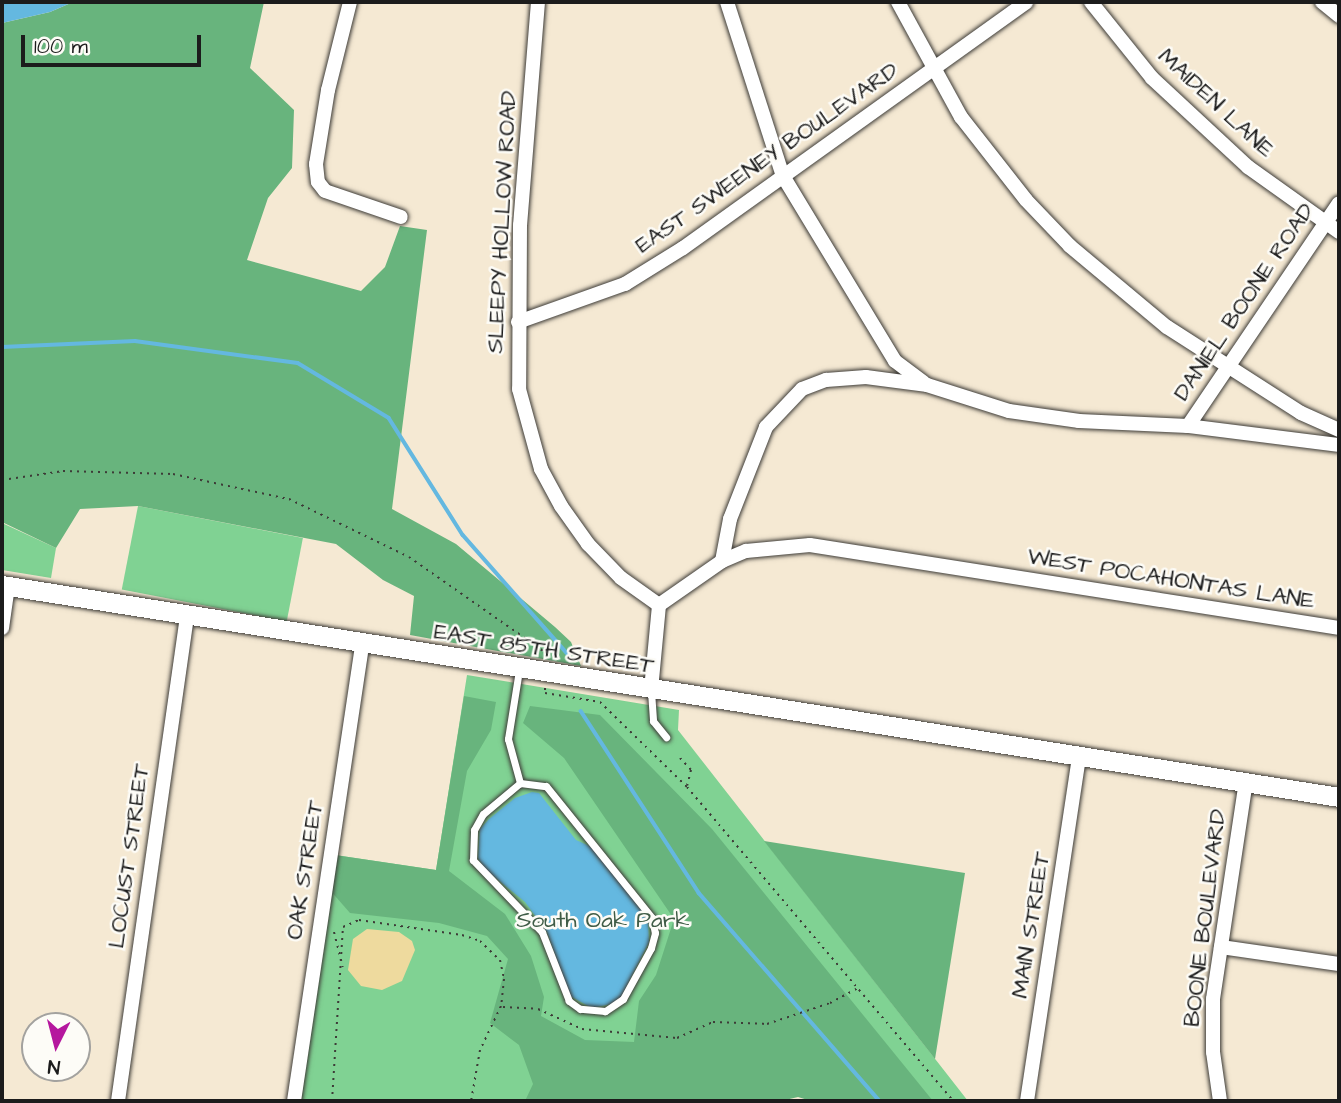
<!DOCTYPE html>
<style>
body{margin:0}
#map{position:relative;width:1341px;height:1103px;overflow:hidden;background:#f5e9d3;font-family:"Architects Daughter",sans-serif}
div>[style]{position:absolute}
.green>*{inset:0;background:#80d293;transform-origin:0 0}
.forest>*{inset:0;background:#68b47d}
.sand>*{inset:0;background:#eeda9e}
.water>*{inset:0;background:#64b8e0}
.stream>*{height:3.5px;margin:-1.75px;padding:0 1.75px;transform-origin:1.75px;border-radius:1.75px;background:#64b8e0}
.path>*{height:2px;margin-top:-1px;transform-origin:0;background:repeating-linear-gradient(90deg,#3d3b37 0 2px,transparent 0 7px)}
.roads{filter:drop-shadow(0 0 2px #3d3b37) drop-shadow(0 0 2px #3d3b37)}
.service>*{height:7px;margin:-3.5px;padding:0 3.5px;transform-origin:3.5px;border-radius:3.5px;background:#fff}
.minor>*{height:14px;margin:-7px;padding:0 7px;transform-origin:7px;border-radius:7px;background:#fff}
.secondary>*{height:19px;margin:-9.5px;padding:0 9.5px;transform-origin:9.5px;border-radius:9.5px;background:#fff}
span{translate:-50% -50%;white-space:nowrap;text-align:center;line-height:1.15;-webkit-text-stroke:5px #fdfcf7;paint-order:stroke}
.street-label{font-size:23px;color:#1c1c1c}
.park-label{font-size:23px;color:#3f5c46}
.frame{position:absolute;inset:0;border:4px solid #1c1c1c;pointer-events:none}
.north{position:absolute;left:21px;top:1012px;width:70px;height:70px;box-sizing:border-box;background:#fdfcf7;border:2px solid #a3a29f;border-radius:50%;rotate:186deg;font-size:19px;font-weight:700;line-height:28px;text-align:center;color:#1c1c1c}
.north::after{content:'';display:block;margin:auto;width:24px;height:32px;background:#b5179e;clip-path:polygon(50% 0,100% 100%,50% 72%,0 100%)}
.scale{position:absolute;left:21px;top:35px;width:180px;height:32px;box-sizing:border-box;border:4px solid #1c1c1c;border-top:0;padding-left:9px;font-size:21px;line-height:24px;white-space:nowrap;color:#1c1c1c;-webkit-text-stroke:5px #fdfcf7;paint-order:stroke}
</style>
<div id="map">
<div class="green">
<i style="left:138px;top:506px;width:168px;height:85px;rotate:11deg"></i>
<i style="clip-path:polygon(2px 523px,56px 548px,51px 578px,2px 570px)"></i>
<i style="clip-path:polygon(467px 675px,679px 710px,678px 730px,968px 1101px,855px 1101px,685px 1074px,680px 1101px,301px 1101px,335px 855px,436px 870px)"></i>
</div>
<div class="forest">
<i style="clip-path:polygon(73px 2px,264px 2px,250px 68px,294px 110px,292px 168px,268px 198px,247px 260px,361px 291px,385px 267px,400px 226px,427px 230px,392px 509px,456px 544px,555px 627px,571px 642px,581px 666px,410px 635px,414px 596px,383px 580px,336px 544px,138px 506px,80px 509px,56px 548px,2px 522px,2px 23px,50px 12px)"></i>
<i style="clip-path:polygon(464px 696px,496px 702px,491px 730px,467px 771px,449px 871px,505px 914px,531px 956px,544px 997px,541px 1016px,585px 1040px,634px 1042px,639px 1001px,656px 975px,674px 919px,564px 758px,523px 723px,530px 706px,600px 715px,712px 829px,933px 1101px,811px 1101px,798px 1097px,781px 1101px,525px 1101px,533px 1084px,519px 1045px,490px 1023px,508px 959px,487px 936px,439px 923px,350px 913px,329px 889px,335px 855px,436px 870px)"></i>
<i style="clip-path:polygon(764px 841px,965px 873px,935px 1059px)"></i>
</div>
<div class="sand">
<i style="clip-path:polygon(367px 929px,399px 932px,412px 941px,415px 950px,402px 981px,382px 990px,361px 986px,348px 970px,353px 939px)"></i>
</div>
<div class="water">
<i style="clip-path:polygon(2px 2px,73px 2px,50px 12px,2px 23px)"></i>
<i style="clip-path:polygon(532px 792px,539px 793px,576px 840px,594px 848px,648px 919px,649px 942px,621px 997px,611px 1004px,592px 1008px,570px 996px,547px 932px,525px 902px,485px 869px,478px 858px,480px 829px,489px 819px,515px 798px)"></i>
</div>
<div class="stream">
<i style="left:2px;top:347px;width:133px;rotate:-2.6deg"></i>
<i style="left:135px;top:341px;width:164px;rotate:7.7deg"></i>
<i style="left:298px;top:363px;width:106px;rotate:31.1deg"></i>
<i style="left:389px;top:418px;width:138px;rotate:57.7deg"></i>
<i style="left:463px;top:535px;width:159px;rotate:48.6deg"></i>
<i style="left:581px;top:711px;width:217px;rotate:57deg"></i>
<i style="left:699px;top:893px;width:276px;rotate:49deg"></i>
</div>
<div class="path">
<i style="left:2px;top:480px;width:62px;rotate:-8.4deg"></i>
<i style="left:63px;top:471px;width:110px;rotate:1.6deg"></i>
<i style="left:173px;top:474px;width:119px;rotate:12.2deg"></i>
<i style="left:289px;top:499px;width:133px;rotate:25.8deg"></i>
<i style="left:409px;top:557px;width:171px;rotate:35deg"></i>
<i style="left:545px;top:688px;width:5px;rotate:90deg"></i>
<i style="left:545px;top:693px;width:56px;rotate:9.3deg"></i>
<i style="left:600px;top:702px;width:122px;rotate:44.3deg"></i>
<i style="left:687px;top:787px;width:412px;rotate:49.7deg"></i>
<i style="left:680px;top:758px;width:16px;rotate:47deg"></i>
<i style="left:691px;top:770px;width:16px;rotate:104deg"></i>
<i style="left:334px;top:932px;width:36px;rotate:76deg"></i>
<i style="left:503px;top:1007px;width:35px;rotate:3deg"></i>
<i style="left:538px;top:1009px;width:48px;rotate:24.4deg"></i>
<i style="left:582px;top:1029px;width:95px;rotate:5.4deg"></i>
<i style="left:677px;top:1038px;width:39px;rotate:-24deg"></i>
<i style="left:713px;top:1022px;width:54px;rotate:2.1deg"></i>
<i style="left:767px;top:1024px;width:66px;rotate:-18.4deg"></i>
<i style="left:830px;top:1003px;width:32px;rotate:-28deg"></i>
<i style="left:332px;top:1101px;width:174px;rotate:-86.4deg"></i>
<i style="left:343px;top:927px;width:17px;rotate:-24deg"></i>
<i style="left:359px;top:920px;width:104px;rotate:8.3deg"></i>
<i style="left:462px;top:935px;width:19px;rotate:18deg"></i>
<i style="left:480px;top:941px;width:28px;rotate:44deg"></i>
<i style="left:500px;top:960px;width:19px;rotate:78deg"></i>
<i style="left:504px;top:979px;width:27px;rotate:96deg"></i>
<i style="left:501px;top:1006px;width:49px;rotate:115.5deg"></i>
<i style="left:480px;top:1050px;width:52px;rotate:100deg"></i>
</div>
<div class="roads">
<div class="service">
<i style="left:519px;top:670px;width:70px;rotate:99.1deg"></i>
<i style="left:508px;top:739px;width:46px;rotate:74.7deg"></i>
<i style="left:520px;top:783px;width:26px;rotate:7deg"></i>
<i style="left:546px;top:786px;width:169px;rotate:51.2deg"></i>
<i style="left:652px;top:918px;width:15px;rotate:79deg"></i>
<i style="left:655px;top:933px;width:16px;rotate:105deg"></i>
<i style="left:651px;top:948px;width:58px;rotate:118.8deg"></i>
<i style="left:623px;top:999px;width:22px;rotate:146deg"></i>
<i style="left:605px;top:1011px;width:25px;rotate:-175deg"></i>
<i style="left:580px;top:1009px;width:14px;rotate:-144deg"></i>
<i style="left:569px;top:1001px;width:74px;rotate:-111.4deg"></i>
<i style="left:542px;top:932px;width:100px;rotate:-133.8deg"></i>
<i style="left:473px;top:860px;width:30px;rotate:-88deg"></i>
<i style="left:474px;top:830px;width:18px;rotate:-61deg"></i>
<i style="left:483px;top:814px;width:48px;rotate:-40deg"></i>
<i style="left:651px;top:691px;width:30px;rotate:86deg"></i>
<i style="left:653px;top:721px;width:21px;rotate:51deg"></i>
</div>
<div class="minor">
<i style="left:350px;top:2px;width:91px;rotate:104deg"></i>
<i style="left:328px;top:90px;width:75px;rotate:99.2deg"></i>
<i style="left:316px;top:164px;width:18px;rotate:84deg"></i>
<i style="left:318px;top:182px;width:11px;rotate:52deg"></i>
<i style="left:325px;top:191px;width:80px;rotate:18.9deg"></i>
<i style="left:538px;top:2px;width:224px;rotate:94.6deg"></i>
<i style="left:520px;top:225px;width:164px;rotate:90.3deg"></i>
<i style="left:519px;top:389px;width:83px;rotate:74.6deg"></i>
<i style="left:541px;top:469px;width:42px;rotate:61.6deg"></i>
<i style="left:561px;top:506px;width:47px;rotate:54.6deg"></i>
<i style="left:588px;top:544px;width:47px;rotate:45.9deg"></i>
<i style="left:621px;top:578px;width:47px;rotate:35.4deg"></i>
<i style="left:727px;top:2px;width:183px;rotate:72.2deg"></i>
<i style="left:783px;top:176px;width:216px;rotate:58.8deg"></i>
<i style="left:895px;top:361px;width:36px;rotate:37deg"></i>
<i style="left:898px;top:2px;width:131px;rotate:61.3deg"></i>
<i style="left:961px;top:117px;width:105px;rotate:51.9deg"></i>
<i style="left:1026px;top:200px;width:64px;rotate:46.3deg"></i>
<i style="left:1070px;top:246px;width:126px;rotate:39.9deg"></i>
<i style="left:1167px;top:327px;width:159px;rotate:32.7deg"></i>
<i style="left:1301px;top:413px;width:42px;rotate:24.1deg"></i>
<i style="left:1091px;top:2px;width:97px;rotate:51.2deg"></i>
<i style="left:1152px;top:78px;width:131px;rotate:42.8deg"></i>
<i style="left:1248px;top:167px;width:112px;rotate:35.5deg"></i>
<i style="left:1322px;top:2px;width:22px;rotate:39deg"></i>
<i style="left:518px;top:322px;width:114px;rotate:-19.6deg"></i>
<i style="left:625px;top:284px;width:68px;rotate:-31.8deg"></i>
<i style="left:683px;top:248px;width:422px;rotate:-35.6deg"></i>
<i style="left:1188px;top:426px;width:269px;rotate:-55.9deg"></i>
<i style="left:722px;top:561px;width:26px;rotate:-23deg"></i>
<i style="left:746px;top:551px;width:64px;rotate:-5.4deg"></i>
<i style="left:810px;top:545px;width:535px;rotate:8.92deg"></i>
<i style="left:2px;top:628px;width:42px;rotate:-81.9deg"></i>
<i style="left:651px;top:690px;width:85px;rotate:-84.6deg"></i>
<i style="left:659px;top:605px;width:77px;rotate:-34.9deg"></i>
<i style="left:722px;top:561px;width:43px;rotate:-79.2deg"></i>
<i style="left:730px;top:519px;width:99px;rotate:-68.6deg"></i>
<i style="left:766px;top:427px;width:52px;rotate:-46.5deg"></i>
<i style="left:802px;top:389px;width:26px;rotate:-21deg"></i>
<i style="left:826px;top:380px;width:40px;rotate:-4.3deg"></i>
<i style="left:866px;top:377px;width:62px;rotate:7.5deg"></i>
<i style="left:927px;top:385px;width:86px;rotate:17.6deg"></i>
<i style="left:1009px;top:411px;width:71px;rotate:8.1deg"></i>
<i style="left:1079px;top:421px;width:109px;rotate:2.6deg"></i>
<i style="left:1188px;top:426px;width:152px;rotate:7.2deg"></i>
<i style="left:1221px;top:947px;width:119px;rotate:8.2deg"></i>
<i style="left:118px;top:1101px;width:490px;rotate:-81.9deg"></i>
<i style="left:294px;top:1101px;width:461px;rotate:-81.5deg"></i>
<i style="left:1027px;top:1101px;width:349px;rotate:-81.4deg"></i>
<i style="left:1220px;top:1101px;width:49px;rotate:-98.1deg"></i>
<i style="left:1213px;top:1052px;width:53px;rotate:-90deg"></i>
<i style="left:1213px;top:999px;width:219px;rotate:-81.4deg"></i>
</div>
<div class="secondary">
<i style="left:2px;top:585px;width:1354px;rotate:9.01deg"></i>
</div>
</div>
<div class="street-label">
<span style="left:1216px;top:103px;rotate:43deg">MAIDEN LANE</span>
<span style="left:767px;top:158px;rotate:-35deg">EAST SWEENEY BOULEVARD</span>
<span style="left:502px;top:222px;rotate:-87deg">SLEEPY HOLLOW ROAD</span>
<span style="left:1244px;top:302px;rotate:-56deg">DANIEL BOONE ROAD</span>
<span style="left:1171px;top:579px;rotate:9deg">WEST POCAHONTAS LANE</span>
<span style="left:544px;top:649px;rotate:9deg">EAST 85TH STREET</span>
<span style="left:129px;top:856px;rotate:-82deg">LOCUST STREET</span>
<span style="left:305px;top:870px;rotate:-81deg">OAK STREET</span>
<span style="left:1205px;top:918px;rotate:-83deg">BOONE BOULEVARD</span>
<span style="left:1031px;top:925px;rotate:-81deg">MAIN STREET</span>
</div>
<div class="park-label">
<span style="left:603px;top:920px">South Oak Park</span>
</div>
<div class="frame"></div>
<div class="north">N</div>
<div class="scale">100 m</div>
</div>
